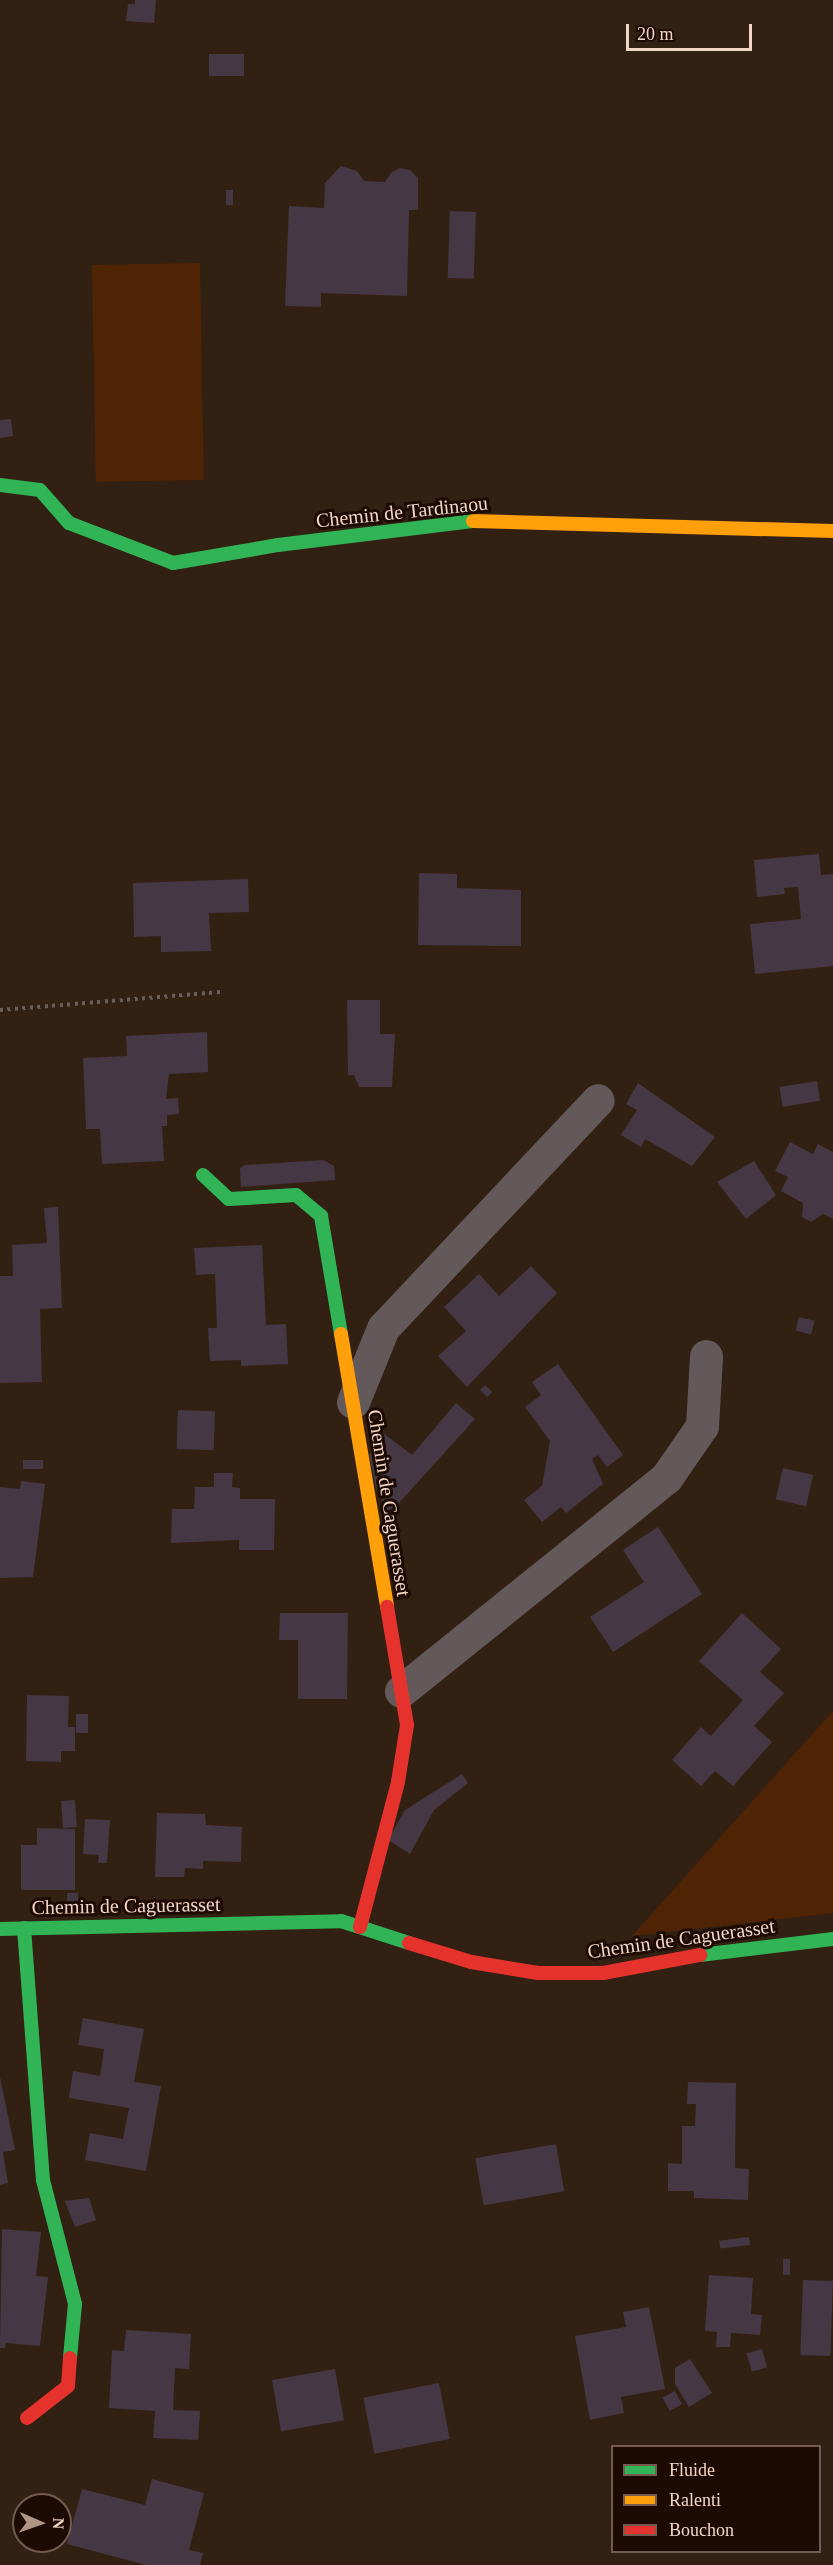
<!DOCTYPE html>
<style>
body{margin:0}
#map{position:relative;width:833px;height:2565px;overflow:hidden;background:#322013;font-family:Georgia,serif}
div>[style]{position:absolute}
.green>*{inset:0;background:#4f2405;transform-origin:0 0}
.building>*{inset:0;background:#453844;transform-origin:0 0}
.path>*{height:4px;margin-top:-2px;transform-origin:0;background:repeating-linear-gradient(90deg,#685d5b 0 3px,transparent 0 7.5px)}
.street>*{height:33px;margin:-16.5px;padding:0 16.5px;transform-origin:16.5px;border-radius:16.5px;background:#63595a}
.fast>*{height:14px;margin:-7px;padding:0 7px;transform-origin:7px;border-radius:7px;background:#30b455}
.slow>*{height:14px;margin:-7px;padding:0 7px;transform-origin:7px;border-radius:7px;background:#ff9f0a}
.jam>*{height:14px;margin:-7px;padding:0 7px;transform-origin:7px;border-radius:7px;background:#e5322d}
span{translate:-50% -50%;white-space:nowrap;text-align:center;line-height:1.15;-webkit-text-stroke:6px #1d0a02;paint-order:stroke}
.street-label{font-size:20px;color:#f3d5c5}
.legend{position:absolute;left:611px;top:2445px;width:210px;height:108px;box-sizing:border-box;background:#1d0a02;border:2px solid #735b50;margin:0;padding:8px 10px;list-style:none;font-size:18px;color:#f3d5c5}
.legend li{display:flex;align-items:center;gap:12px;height:30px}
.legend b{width:30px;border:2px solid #735b50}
.north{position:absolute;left:12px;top:2493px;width:60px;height:60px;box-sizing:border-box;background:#1d0a02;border:2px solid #735b50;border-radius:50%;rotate:92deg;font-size:16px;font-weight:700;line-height:24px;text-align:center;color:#f3d5c5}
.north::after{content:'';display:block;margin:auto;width:21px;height:27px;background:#af9687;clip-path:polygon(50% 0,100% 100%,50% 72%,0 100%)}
.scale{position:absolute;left:626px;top:24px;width:126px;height:27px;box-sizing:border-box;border:3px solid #f3d5c5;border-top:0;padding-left:8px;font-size:18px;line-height:21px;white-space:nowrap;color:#f3d5c5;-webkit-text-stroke:4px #1d0a02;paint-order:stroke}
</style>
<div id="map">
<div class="green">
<i style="left:200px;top:263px;width:217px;height:108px;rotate:89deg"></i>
<i style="clip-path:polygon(833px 1711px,833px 1913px,632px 1936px)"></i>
</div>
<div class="building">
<i style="clip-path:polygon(135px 0,156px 0,154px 23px,126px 21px,128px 4px,135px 4px)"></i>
<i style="left:244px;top:54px;width:22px;height:35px;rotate:90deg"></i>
<i style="clip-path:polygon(341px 166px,357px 171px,364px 181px,385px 182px,391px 173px,400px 168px,410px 170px,418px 178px,418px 210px,409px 210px,407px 296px,321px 293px,321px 307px,285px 306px,289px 206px,324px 208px,325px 183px)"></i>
<i style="left:226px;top:190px;width:7px;height:15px"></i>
<i style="left:450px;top:211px;width:26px;height:67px;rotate:2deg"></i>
<i style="clip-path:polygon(11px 419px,13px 436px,0 438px,0 420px)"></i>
<i style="clip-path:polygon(819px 854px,821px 875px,833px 874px,833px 966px,755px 974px,750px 924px,801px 919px,798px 887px,784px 888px,785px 894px,757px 897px,754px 860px)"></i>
<i style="clip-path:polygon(419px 873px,457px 874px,457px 888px,521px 890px,521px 946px,418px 945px)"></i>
<i style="clip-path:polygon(248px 879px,249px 912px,209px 913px,211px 951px,161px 952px,161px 936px,134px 937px,133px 883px)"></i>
<i style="clip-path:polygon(347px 1000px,380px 1000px,380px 1034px,395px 1034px,392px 1087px,359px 1087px,354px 1075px,348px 1075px)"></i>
<i style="clip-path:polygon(207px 1032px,208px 1072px,169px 1074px,166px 1099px,178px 1098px,179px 1114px,167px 1115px,167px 1126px,162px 1126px,164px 1161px,102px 1164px,100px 1129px,86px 1129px,83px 1058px,127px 1056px,126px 1036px)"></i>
<i style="left:817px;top:1081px;width:20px;height:38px;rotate:81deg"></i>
<i style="clip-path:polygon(638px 1083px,715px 1137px,692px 1166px,645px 1139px,641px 1147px,621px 1135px,637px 1110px,626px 1104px)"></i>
<i style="clip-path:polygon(790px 1142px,813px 1154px,818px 1144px,833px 1152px,833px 1219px,823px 1214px,811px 1222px,802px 1217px,803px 1203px,781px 1191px,788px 1177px,775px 1171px)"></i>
<i style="clip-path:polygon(323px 1160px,334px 1166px,335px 1180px,241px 1187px,240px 1168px,245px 1165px)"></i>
<i style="clip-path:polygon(754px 1161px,776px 1195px,746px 1219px,717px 1182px)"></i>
<i style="clip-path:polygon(58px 1207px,62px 1308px,40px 1309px,42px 1382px,0 1383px,0 1276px,13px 1276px,12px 1245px,47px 1243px,44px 1208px)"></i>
<i style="clip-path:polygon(262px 1245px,266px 1325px,286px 1324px,288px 1364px,241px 1366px,241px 1360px,210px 1361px,208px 1328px,217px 1328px,215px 1274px,196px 1275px,194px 1248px)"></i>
<i style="clip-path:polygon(531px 1266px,557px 1293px,467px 1387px,438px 1356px,466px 1331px,444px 1307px,479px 1274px,499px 1296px)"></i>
<i style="left:799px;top:1317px;width:16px;height:14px;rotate:14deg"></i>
<i style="clip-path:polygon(558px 1364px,623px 1455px,607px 1467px,598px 1455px,592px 1459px,603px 1484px,566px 1513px,561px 1507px,542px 1522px,524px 1500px,542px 1486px,550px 1441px,525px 1407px,541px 1395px,532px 1382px)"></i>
<i style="left:485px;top:1385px;width:10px;height:7px;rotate:45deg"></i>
<i style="clip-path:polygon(456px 1403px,475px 1419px,389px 1514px,376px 1488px,369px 1455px,383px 1433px,412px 1455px)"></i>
<i style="left:178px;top:1410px;width:37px;height:39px;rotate:2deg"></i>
<i style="left:23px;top:1460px;width:20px;height:9px"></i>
<i style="left:783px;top:1468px;width:31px;height:32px;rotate:13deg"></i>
<i style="clip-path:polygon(214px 1473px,233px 1473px,232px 1487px,240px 1488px,240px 1499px,275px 1499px,274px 1550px,239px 1550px,239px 1540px,171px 1543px,172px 1509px,194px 1509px,195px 1487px,214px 1487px)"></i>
<i style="clip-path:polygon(21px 1481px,45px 1484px,33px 1577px,0 1578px,0 1487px,20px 1489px)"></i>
<i style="clip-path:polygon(658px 1527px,702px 1594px,613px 1652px,590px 1617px,644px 1582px,623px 1550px)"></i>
<i style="clip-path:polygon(280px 1613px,348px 1613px,347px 1699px,298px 1699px,298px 1640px,279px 1640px)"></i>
<i style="clip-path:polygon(742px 1613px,781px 1649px,760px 1672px,784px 1693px,754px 1726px,772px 1742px,733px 1786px,715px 1771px,701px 1786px,672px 1760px,701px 1727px,711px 1736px,743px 1700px,699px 1661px)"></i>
<i style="clip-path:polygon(27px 1695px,69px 1696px,68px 1727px,75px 1727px,75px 1751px,61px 1751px,61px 1762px,26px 1761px)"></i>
<i style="left:76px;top:1714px;width:12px;height:19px"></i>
<i style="clip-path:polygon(462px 1774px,468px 1783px,434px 1810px,410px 1854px,388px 1840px,405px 1810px)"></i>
<i style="left:75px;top:1800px;width:27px;height:14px;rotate:86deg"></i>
<i style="clip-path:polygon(157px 1813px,205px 1814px,206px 1825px,242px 1827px,241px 1862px,203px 1861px,203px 1869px,185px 1868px,184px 1877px,155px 1877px)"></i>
<i style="clip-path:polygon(85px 1819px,110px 1820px,107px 1863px,98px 1863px,99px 1855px,83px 1854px)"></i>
<i style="clip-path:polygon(37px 1828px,75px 1829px,75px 1890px,21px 1890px,21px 1845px,37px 1845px)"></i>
<i style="left:78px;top:1893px;width:13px;height:11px;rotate:90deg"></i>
<i style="clip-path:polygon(83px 2018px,144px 2029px,134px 2082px,161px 2086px,146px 2171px,85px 2160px,90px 2133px,123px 2139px,129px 2108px,69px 2098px,73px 2071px,100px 2076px,104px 2049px,78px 2045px)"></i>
<i style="clip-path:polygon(0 2077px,15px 2150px,3px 2152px,8px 2183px,0 2185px)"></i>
<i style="clip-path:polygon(688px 2082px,736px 2083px,735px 2168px,749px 2169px,748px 2200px,694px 2198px,694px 2191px,668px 2191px,668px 2163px,682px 2164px,682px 2126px,695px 2126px,696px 2104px,687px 2104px)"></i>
<i style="left:556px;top:2144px;width:48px;height:82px;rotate:80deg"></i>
<i style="clip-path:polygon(89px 2198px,96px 2220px,75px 2227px,65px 2201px)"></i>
<i style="clip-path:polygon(2px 2229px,41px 2232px,36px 2276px,48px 2277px,40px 2346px,6px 2343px,5px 2348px,0 2348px)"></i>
<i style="left:749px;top:2237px;width:8px;height:30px;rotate:83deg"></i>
<i style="left:783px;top:2259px;width:7px;height:16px"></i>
<i style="clip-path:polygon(709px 2275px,753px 2278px,751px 2314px,762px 2315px,760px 2335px,731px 2333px,730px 2347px,716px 2347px,717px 2332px,705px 2331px)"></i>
<i style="left:803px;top:2280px;width:30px;height:75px;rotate:2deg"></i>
<i style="clip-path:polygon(649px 2307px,665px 2389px,621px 2397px,624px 2413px,590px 2420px,575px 2336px,626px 2327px,623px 2312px)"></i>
<i style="clip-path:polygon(126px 2330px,191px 2334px,189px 2369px,175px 2368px,173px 2410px,200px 2411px,198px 2440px,153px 2438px,155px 2411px,109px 2408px,112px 2350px,124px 2351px)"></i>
<i style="left:762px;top:2349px;width:19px;height:16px;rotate:74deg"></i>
<i style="clip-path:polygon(690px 2359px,712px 2393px,689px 2407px,675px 2384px,675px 2368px)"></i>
<i style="left:335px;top:2369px;width:52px;height:64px;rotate:80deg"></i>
<i style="left:439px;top:2383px;width:57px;height:77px;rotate:79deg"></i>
<i style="left:675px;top:2391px;width:15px;height:14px;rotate:62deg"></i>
<i style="clip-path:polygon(152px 2479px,204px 2493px,189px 2550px,203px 2553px,200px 2565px,146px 2565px,67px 2544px,82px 2489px,145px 2505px)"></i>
</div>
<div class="path">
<i style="left:0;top:1010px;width:221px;rotate:-4.7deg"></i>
</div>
<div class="street">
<i style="left:353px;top:1402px;width:80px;rotate:-67.9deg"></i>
<i style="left:383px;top:1328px;width:313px;rotate:-46.7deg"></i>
<i style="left:401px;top:1691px;width:340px;rotate:-38.8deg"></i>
<i style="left:666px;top:1478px;width:63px;rotate:-55.3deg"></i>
<i style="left:702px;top:1426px;width:70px;rotate:-86.7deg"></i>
</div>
<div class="fast">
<i style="left:0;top:485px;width:40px;rotate:7.1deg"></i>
<i style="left:40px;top:490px;width:44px;rotate:48.7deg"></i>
<i style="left:69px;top:523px;width:111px;rotate:21deg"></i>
<i style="left:173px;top:563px;width:107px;rotate:-9.7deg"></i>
<i style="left:278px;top:545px;width:196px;rotate:-7deg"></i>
<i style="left:203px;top:1175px;width:35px;rotate:43deg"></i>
<i style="left:229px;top:1199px;width:67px;rotate:-3.4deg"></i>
<i style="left:296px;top:1195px;width:33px;rotate:40deg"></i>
<i style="left:321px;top:1216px;width:120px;rotate:80.4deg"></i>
<i style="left:24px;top:1928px;width:253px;rotate:85.7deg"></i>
<i style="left:43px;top:2180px;width:128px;rotate:75.5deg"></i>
<i style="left:75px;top:2304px;width:54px;rotate:95.3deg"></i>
<i style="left:0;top:1929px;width:341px;rotate:-1.3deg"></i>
<i style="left:341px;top:1921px;width:71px;rotate:17.9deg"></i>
<i style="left:700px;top:1955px;width:134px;rotate:-6.9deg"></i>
</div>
<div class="slow">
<i style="left:473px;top:521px;width:360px;rotate:1.6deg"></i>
<i style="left:341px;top:1334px;width:277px;rotate:80.4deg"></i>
</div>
<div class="jam">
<i style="left:360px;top:1927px;width:150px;rotate:-75.3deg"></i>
<i style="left:398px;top:1782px;width:58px;rotate:-81deg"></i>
<i style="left:407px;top:1725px;width:120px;rotate:-99.6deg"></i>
<i style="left:409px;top:1943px;width:65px;rotate:17deg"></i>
<i style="left:471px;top:1962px;width:68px;rotate:9.3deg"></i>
<i style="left:538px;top:1973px;width:65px"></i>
<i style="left:603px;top:1973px;width:99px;rotate:-10.5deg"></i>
<i style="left:27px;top:2418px;width:52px;rotate:-38deg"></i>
<i style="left:68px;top:2386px;width:28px;rotate:-86deg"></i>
</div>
<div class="street-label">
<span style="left:402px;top:512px;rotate:-6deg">Chemin de Tardinaou</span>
<span style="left:389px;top:1503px;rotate:81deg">Chemin de Caguerasset</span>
<span style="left:126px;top:1906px;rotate:-1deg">Chemin de Caguerasset</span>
<span style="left:681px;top:1939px;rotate:-8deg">Chemin de Caguerasset</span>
</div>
<ul class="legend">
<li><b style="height:8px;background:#30b455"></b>Fluide</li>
<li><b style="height:8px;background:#ff9f0a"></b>Ralenti</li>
<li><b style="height:8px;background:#e5322d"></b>Bouchon</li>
</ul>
<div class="north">N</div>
<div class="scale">20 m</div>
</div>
